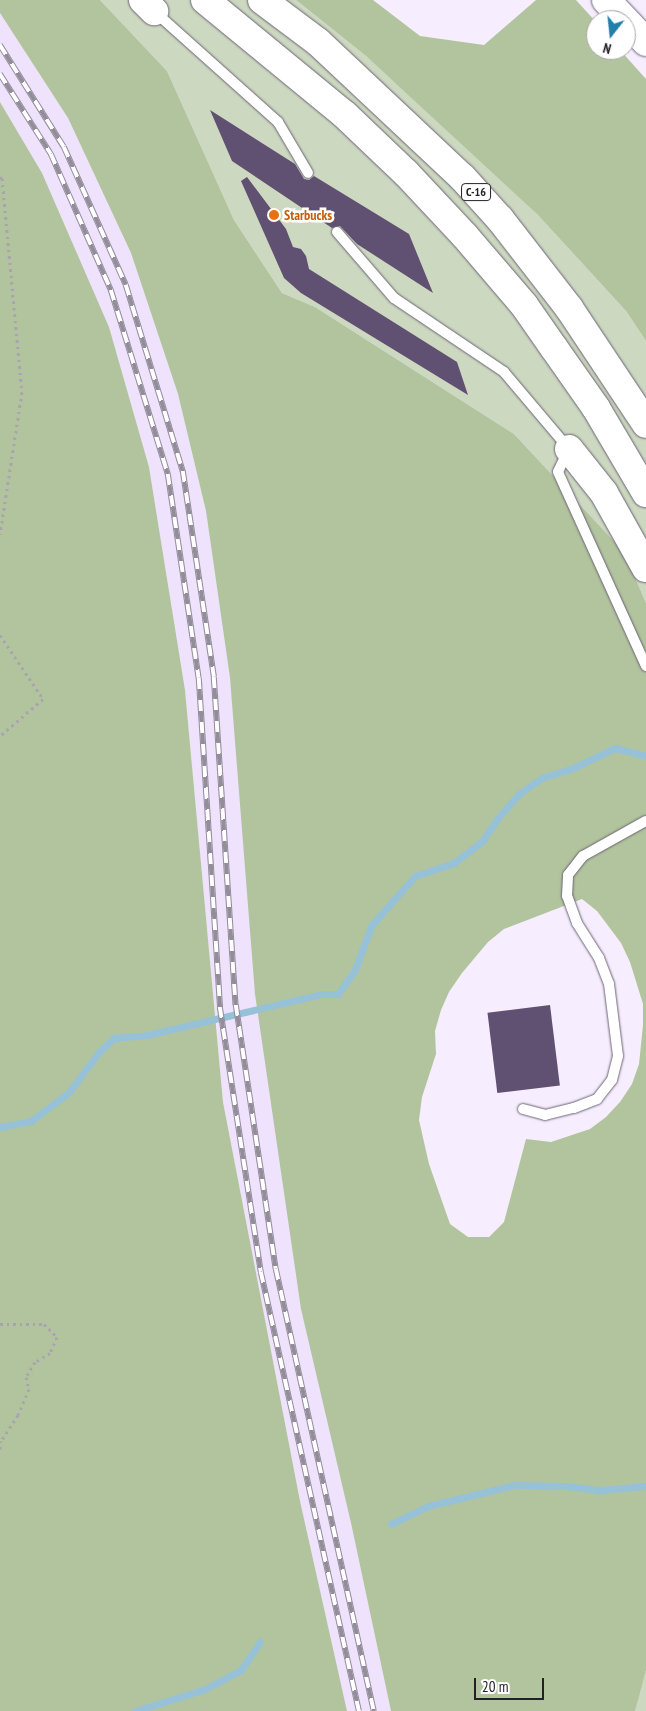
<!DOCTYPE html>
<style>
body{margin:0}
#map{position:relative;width:646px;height:1711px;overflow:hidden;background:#f6eefe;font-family:"PT Sans Narrow",sans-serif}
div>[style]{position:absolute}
.built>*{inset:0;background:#eee2fd}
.green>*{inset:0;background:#cdd8c0}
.forest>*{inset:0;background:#b2c49e}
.stream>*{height:7px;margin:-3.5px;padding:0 3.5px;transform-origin:3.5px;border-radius:3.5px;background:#96c1d7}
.building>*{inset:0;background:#605071;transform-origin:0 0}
.path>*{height:3px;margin-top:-1.5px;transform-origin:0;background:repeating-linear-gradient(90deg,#a9a3b0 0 2.5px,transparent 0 6.5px)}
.roads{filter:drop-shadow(0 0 1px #6c6475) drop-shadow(0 0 1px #6c6475)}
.service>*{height:10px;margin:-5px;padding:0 5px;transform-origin:5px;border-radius:5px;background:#fff}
.secondary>*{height:28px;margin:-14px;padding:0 14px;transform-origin:14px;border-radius:14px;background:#fff}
.motorway>*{height:28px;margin:-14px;padding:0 14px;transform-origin:14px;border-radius:14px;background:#fff}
.rail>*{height:5.5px;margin-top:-2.75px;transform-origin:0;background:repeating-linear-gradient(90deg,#fff 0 11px,#938d99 0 22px);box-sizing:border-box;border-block:1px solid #938d99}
.dots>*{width:14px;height:14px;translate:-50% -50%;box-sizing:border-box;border:2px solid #fff;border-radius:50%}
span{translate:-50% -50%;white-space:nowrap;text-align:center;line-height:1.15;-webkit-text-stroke:5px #fff;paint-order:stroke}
.shield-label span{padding:1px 4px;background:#fff;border:1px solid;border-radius:4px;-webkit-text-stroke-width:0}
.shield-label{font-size:12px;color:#242028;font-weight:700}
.food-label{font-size:14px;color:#c56008;font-weight:700}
.left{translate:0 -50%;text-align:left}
.north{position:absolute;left:586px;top:10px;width:50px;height:50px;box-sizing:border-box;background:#fff;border:1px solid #a7a6a9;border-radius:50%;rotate:196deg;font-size:14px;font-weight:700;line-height:20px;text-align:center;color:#242028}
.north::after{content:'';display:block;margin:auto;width:18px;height:22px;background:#217fac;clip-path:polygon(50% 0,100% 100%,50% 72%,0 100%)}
.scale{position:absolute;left:474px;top:1678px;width:70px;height:22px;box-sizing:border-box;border:2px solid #242028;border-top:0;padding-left:6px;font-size:15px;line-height:18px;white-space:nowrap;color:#242028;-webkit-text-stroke:4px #fff;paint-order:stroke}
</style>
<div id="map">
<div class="built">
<i style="clip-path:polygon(0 13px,68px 118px,131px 253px,178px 394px,206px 511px,351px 1523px,391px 1711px,347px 1711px,300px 1501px,223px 1102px,185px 690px,149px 467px,109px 327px,42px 173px,0 102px)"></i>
</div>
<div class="green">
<i style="clip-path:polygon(100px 0,296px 0,366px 56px,486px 165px,537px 214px,626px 311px,646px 341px,646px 603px,624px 552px,514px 434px,315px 307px,282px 293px,234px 220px,167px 71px)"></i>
<i style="clip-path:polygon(646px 1670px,646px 1711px,635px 1711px,640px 1688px)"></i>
</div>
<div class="forest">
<i style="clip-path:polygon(evenodd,0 0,100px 0,167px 71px,234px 220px,282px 293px,315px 307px,514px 434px,624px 552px,646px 603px,646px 1670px,635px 1711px,391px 1711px,351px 1523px,301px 1309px,255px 994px,230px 678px,206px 511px,178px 394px,131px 253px,68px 118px,0 13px,0 0,582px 899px,597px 911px,621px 943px,630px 962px,643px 1004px,643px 1025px,639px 1064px,632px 1084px,620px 1102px,606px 1117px,590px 1129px,551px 1142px,526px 1139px,504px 1222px,489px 1237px,468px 1237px,450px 1224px,429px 1164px,419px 1120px,422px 1097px,436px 1054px,435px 1031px,441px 1010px,449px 992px,462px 973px,488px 942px,504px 929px,582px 899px)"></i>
<i style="clip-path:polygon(296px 0,373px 0,420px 36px,484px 45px,536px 0,576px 0,596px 22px,596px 50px,620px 50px,646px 79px,646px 341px,626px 311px,537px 214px,366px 56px)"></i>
<i style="clip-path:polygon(0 102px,42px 173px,109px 327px,149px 467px,185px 690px,223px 1102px,300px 1501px,347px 1711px,0 1711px)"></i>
</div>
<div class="stream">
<i style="left:0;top:1127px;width:32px;rotate:-11deg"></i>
<i style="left:31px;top:1121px;width:48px;rotate:-37.3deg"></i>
<i style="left:69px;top:1092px;width:50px;rotate:-53.1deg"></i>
<i style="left:99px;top:1052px;width:21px;rotate:-43deg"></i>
<i style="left:114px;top:1038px;width:33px;rotate:-5deg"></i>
<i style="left:147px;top:1035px;width:180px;rotate:-13.2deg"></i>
<i style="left:322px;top:994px;width:16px"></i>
<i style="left:338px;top:994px;width:29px;rotate:-55deg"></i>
<i style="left:355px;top:970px;width:47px;rotate:-70deg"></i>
<i style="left:371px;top:926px;width:29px;rotate:-49deg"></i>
<i style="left:390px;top:904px;width:38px;rotate:-48deg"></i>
<i style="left:415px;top:876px;width:41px;rotate:-18.4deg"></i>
<i style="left:454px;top:863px;width:37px;rotate:-38deg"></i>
<i style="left:483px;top:840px;width:25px;rotate:-56deg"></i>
<i style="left:497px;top:819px;width:33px;rotate:-49deg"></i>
<i style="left:519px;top:794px;width:28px;rotate:-35deg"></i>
<i style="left:542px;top:778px;width:33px;rotate:-18deg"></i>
<i style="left:573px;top:768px;width:47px;rotate:-25.5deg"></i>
<i style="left:615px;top:748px;width:32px;rotate:14deg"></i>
<i style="left:391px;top:1524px;width:41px;rotate:-25.9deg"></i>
<i style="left:428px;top:1506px;width:89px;rotate:-13.7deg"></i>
<i style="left:514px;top:1485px;width:52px;rotate:1.1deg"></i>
<i style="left:566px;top:1486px;width:35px;rotate:7deg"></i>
<i style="left:601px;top:1490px;width:45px;rotate:-5.1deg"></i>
<i style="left:135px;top:1711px;width:73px;rotate:-17.4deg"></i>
<i style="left:205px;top:1689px;width:41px;rotate:-27.8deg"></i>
<i style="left:241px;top:1670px;width:34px;rotate:-56deg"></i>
</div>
<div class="building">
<i style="clip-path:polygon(210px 110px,295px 164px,304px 179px,309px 180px,314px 176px,409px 234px,433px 293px,357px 244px,340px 226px,332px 228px,232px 161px)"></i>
<i style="clip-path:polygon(247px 177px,286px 229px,293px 247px,301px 249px,306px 256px,309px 269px,457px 362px,468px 395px,301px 293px,284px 278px,241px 181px)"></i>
<i style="left:550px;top:1005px;width:81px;height:63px;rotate:83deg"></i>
</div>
<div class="path">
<i style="left:0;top:177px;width:2px;rotate:27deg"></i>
<i style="left:2px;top:178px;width:215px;rotate:84.7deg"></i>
<i style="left:22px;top:392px;width:144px;rotate:98.8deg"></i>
<i style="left:0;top:635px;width:77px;rotate:56.1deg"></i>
<i style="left:43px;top:699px;width:57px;rotate:139.3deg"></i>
<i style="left:0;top:1324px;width:44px"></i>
<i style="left:44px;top:1324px;width:18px;rotate:45deg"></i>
<i style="left:57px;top:1337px;width:17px;rotate:114deg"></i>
<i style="left:50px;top:1353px;width:17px;rotate:149deg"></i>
<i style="left:35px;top:1362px;width:17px;rotate:121deg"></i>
<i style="left:26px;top:1377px;width:12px;rotate:76deg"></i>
<i style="left:29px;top:1389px;width:28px;rotate:113deg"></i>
<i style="left:18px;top:1415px;width:30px;rotate:123deg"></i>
<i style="left:0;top:1449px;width:8px;rotate:-83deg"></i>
</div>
<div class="roads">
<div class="service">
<i style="left:155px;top:12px;width:165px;rotate:41.8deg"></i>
<i style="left:278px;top:122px;width:59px;rotate:59.5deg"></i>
<i style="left:337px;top:232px;width:87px;rotate:49.2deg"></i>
<i style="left:394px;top:298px;width:133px;rotate:33.9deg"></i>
<i style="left:504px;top:372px;width:101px;rotate:49.8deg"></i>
<i style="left:569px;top:449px;width:25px;rotate:116deg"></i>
<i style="left:558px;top:472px;width:213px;rotate:65.6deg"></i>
<i style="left:523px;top:1109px;width:23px;rotate:15deg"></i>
<i style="left:545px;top:1115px;width:30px;rotate:-14deg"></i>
<i style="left:574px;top:1108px;width:25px;rotate:-21deg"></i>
<i style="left:597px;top:1099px;width:24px;rotate:-52deg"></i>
<i style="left:612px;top:1080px;width:25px;rotate:-76deg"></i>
<i style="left:618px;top:1056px;width:73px;rotate:-97.1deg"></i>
<i style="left:609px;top:984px;width:28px;rotate:-111deg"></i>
<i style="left:599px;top:958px;width:41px;rotate:-122.2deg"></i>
<i style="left:577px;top:923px;width:29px;rotate:-110deg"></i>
<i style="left:567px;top:896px;width:21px;rotate:-87deg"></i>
<i style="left:568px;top:875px;width:24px;rotate:-52deg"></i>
<i style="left:583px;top:856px;width:72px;rotate:-29.1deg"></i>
</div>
<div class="secondary">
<i style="left:606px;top:0;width:58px;rotate:46.4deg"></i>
</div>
<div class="motorway">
<i style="left:143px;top:0;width:16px;rotate:45deg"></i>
<i style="left:205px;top:0;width:180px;rotate:39.4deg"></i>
<i style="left:344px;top:114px;width:86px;rotate:43.6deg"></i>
<i style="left:406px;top:173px;width:86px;rotate:46.9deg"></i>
<i style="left:465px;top:236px;width:91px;rotate:49.5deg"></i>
<i style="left:524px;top:305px;width:52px;rotate:55.1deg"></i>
<i style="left:554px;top:348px;width:73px;rotate:55deg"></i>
<i style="left:596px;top:408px;width:99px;rotate:59.5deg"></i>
<i style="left:262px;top:0;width:70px;rotate:36.9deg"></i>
<i style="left:318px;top:42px;width:197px;rotate:43.2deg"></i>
<i style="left:462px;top:177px;width:57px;rotate:47.9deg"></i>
<i style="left:500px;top:219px;width:113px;rotate:52.2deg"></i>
<i style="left:569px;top:308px;width:139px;rotate:56.4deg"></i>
<i style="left:569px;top:449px;width:56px;rotate:51.5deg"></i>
<i style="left:604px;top:493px;width:86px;rotate:60.8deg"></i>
</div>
</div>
<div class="rail">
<i style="left:0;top:45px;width:120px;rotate:57.9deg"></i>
<i style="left:64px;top:147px;width:151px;rotate:65.8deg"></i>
<i style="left:126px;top:285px;width:195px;rotate:73deg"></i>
<i style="left:183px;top:471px;width:208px;rotate:81.4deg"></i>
<i style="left:214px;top:677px;width:329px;rotate:86.2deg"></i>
<i style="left:236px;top:1005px;width:267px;rotate:81.4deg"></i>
<i style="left:276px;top:1269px;width:453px;rotate:77.5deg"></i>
<i style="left:0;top:74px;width:95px;rotate:57.5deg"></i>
<i style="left:51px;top:154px;width:149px;rotate:66.2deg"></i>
<i style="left:111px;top:290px;width:193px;rotate:72.8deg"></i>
<i style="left:168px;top:474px;width:206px;rotate:81.4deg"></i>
<i style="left:199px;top:678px;width:330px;rotate:86.3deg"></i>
<i style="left:220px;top:1007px;width:268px;rotate:81.2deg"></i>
<i style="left:261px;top:1272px;width:450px;rotate:77.4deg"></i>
</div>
<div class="dots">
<i style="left:274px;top:215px;background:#e8710a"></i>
</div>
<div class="shield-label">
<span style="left:476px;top:192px">C-16</span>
</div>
<div class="food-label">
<span class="left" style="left:284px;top:215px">Starbucks</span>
</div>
<div class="north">N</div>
<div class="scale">20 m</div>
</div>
